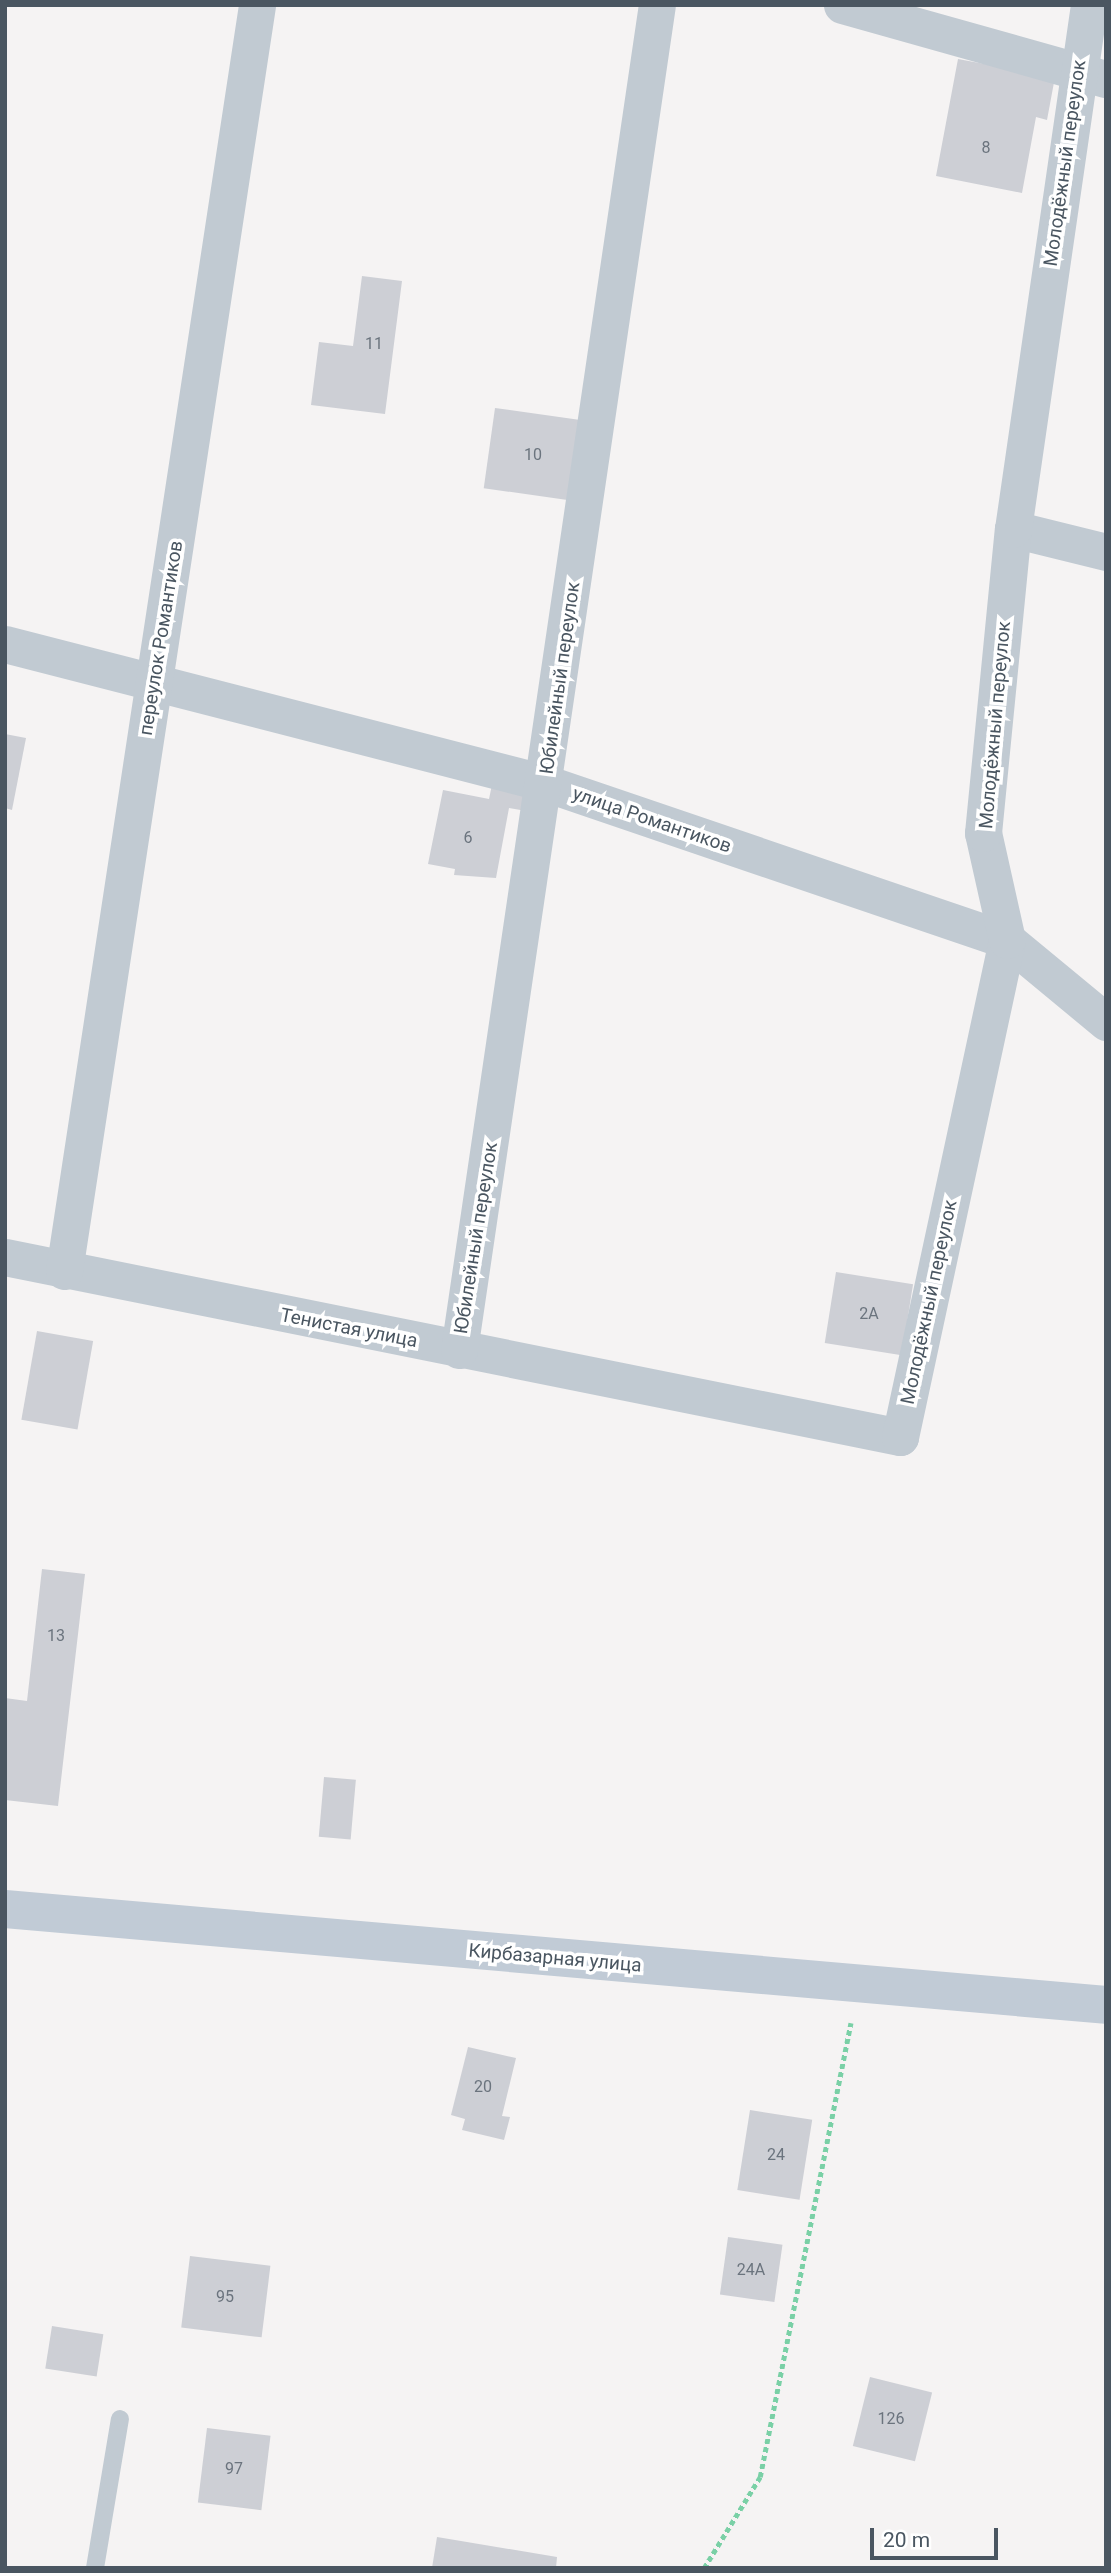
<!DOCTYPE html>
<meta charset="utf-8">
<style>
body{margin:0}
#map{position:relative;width:1111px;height:2573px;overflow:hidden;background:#f5f3f3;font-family:Roboto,sans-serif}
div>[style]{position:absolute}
.building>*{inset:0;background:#cdcfd5;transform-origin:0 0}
.path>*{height:4.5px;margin-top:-2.25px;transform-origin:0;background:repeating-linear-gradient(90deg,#7ad0a6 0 5px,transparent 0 8.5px)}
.lane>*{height:18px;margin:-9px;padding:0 9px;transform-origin:9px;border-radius:9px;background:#c1cad2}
.street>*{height:37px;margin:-18.5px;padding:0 18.5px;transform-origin:18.5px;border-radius:18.5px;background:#c1cad2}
.secondary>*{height:38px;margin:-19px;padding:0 19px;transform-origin:19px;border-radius:19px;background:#c1cbd6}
span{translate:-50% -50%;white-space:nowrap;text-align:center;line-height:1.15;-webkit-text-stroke:7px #fff;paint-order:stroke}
.number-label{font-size:16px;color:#6b747e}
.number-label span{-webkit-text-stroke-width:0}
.street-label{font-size:19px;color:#4a5661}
.frame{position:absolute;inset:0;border:7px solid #4a5661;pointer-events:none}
.scale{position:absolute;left:870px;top:2528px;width:128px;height:32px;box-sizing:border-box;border:4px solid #4a5661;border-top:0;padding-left:9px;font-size:21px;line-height:24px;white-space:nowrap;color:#4a5661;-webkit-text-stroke:5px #fff;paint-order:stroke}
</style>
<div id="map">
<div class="building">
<i style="clip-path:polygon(958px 59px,1055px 77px,1047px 120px,1036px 117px,1022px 193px,936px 176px)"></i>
<i style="clip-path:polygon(362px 276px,402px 281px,385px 414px,311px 405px,319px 342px,353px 346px)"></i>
<i style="left:495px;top:408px;width:88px;height:81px;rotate:8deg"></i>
<i style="clip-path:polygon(5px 734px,26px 738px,12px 810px,5px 808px)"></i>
<i style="clip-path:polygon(494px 775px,537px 783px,532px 812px,509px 808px,496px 878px,454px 875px,455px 869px,428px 864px,443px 790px,489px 799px)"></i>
<i style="left:836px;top:1272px;width:78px;height:72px;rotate:9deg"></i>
<i style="left:37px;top:1331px;width:57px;height:90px;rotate:10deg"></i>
<i style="clip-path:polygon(42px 1569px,85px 1574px,58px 1806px,5px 1800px,5px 1698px,27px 1701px)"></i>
<i style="left:324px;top:1777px;width:32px;height:60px;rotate:5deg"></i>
<i style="clip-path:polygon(468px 2047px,516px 2058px,502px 2116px,510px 2117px,504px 2140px,462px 2130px,465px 2119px,451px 2115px)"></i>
<i style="left:750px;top:2110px;width:63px;height:81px;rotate:9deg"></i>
<i style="left:728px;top:2237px;width:55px;height:58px;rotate:8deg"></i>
<i style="left:190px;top:2256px;width:81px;height:72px;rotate:7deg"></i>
<i style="left:52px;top:2326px;width:52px;height:43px;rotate:9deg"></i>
<i style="left:870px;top:2377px;width:64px;height:71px;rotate:14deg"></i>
<i style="left:207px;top:2428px;width:64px;height:75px;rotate:7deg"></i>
<i style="clip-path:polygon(437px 2537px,557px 2557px,556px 2568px,432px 2568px)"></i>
</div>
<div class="path">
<i style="left:704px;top:2568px;width:107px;rotate:-58.4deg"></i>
<i style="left:760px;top:2477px;width:463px;rotate:-78.7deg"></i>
</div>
<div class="lane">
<i style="left:95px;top:2568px;width:151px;rotate:-80.5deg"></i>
</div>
<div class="street">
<i style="left:842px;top:5px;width:274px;rotate:15.7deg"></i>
<i style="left:1013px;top:529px;width:96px;rotate:13.9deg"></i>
<i style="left:5px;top:644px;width:558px;rotate:14.43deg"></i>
<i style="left:545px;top:783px;width:488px;rotate:18.8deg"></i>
<i style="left:1007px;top:940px;width:129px;rotate:39.6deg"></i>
<i style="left:5px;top:1257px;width:913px;rotate:11.37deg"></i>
<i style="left:900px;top:1437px;width:508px;rotate:-77.85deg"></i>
<i style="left:1007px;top:940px;width:110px;rotate:-102.6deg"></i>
<i style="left:983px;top:833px;width:305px;rotate:-84.4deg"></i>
<i style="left:1013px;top:529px;width:529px;rotate:-81.75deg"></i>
<i style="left:64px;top:1271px;width:1281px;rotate:-81.33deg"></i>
<i style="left:459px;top:1350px;width:1359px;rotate:-81.63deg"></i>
</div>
<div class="secondary">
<i style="left:5px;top:1909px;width:1105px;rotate:4.98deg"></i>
</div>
<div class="number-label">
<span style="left:986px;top:148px">8</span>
<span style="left:374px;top:344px">11</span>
<span style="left:533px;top:455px">10</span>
<span style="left:468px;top:838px">6</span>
<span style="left:869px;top:1314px">2А</span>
<span style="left:56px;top:1636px">13</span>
<span style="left:483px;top:2087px">20</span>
<span style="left:776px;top:2155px">24</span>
<span style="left:751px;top:2270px">24А</span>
<span style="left:225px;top:2297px">95</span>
<span style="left:891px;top:2419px">126</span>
<span style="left:234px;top:2469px">97</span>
</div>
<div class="street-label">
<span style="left:1065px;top:163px;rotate:-82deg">Молодёжный переулок</span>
<span style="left:161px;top:638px;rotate:-81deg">переулок Романтиков</span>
<span style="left:560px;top:678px;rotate:-82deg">Юбилейный переулок</span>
<span style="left:995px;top:725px;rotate:-85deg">Молодёжный переулок</span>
<span style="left:652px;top:820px;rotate:19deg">улица Романтиков</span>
<span style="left:476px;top:1238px;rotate:-81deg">Юбилейный переулок</span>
<span style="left:929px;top:1302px;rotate:-78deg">Молодёжный переулок</span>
<span style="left:349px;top:1328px;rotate:11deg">Тенистая улица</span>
<span style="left:555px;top:1958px;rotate:5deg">Кирбазарная улица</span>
</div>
<div class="frame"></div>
<div class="scale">20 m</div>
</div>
